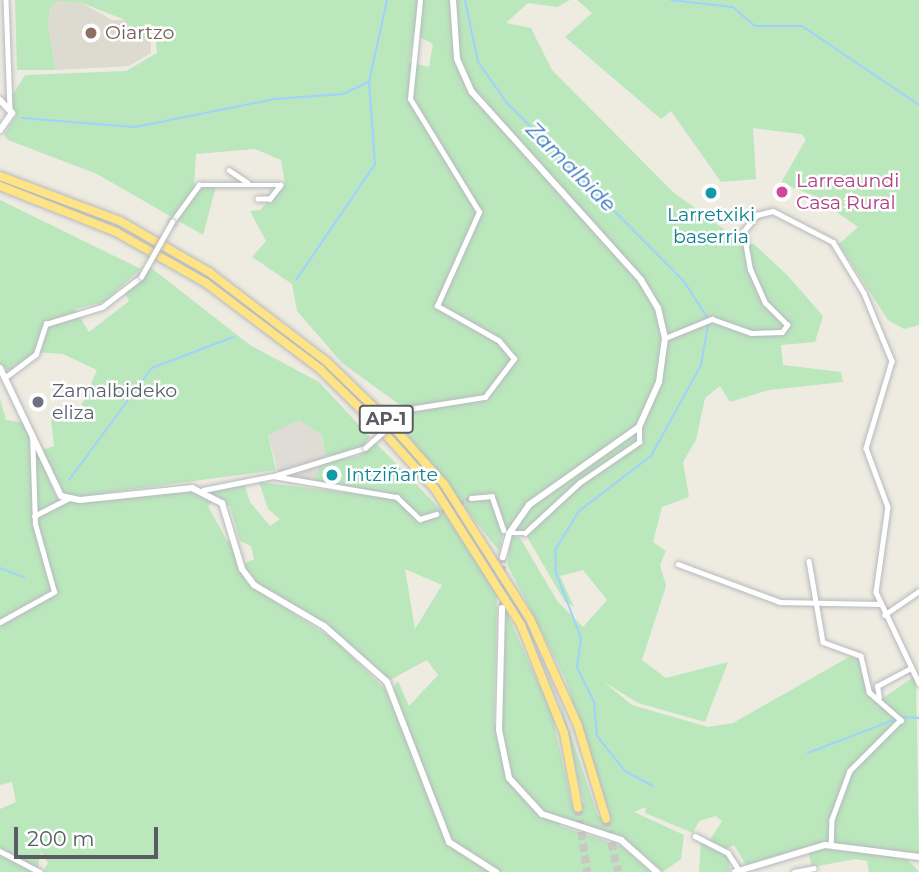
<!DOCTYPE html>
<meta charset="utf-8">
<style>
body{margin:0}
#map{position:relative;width:919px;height:872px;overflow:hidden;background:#eeebe1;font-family:Montserrat,sans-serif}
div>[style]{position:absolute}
.industrial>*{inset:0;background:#dedcd5}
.education>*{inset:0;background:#dddad0}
.green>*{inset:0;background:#bbe7bd}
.stream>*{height:2px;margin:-1px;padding:0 1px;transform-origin:1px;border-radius:1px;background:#9fd2ff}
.street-tunnel>*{height:4.5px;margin-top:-2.25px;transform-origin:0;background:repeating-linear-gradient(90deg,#c9c8c2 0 4.5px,transparent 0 6.5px)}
.secondary-tunnel>*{height:6px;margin-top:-3px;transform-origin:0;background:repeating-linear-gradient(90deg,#c9c8c2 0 6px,transparent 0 9px)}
.highway-tunnel>*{height:8px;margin-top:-4px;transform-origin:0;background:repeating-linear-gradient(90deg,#c9c8c2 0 8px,transparent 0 12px)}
.roads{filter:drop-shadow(0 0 2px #b6b9bf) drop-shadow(0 0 2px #b6b9bf)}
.street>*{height:4.5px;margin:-2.25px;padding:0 2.25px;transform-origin:2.25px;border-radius:2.25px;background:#fff}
.secondary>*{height:6px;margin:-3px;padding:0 3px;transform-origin:3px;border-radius:3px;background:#fff}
.highway>*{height:8px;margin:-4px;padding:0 4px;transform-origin:4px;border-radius:4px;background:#ffe486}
.bridges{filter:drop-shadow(0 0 2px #b6b9bf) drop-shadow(0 0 2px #b6b9bf)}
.street-bridge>*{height:4.5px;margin:-2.25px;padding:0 2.25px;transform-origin:2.25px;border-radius:2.25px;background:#fff}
.dots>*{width:19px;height:19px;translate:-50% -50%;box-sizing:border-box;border:4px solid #fff;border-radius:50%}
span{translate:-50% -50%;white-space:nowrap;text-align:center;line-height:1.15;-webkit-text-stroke:5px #fff;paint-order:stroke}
.shield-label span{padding:2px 5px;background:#fff;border:2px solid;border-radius:5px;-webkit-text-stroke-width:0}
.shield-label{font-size:18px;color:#595d63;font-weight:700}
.education-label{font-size:19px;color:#785e54}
.left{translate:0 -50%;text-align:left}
.hotel-label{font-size:19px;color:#b23c85}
.culture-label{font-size:19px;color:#0d838f}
.worship-label{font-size:19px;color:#5b616d}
.water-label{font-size:21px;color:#3977c1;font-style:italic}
.scale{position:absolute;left:14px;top:827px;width:144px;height:32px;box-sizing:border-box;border:4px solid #595d63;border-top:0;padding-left:9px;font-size:21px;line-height:24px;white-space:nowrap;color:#595d63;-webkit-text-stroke:5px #fff;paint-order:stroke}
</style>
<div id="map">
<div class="industrial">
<i style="clip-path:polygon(299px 420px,322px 435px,325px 456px,313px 484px,279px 476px,268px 434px)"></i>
</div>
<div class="education">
<i style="clip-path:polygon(58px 1px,82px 3px,112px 20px,125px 20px,151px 43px,151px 53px,129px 66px,56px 70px,48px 27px,50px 7px)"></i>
</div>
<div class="green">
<i style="clip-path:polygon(evenodd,15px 0,570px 0,557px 7px,528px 3px,506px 23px,531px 28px,552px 70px,673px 192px,743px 243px,754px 244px,788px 276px,823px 316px,815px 342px,781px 345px,783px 365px,841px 372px,843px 382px,769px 390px,730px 402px,720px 386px,705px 398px,696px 440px,683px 462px,689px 497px,662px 507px,653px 542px,666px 551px,660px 565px,666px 586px,642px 660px,666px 678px,728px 662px,705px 722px,638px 703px,604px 682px,632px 705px,708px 727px,733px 723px,849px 657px,861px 660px,868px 690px,879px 701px,916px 675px,919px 856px,826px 842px,746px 865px,734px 845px,726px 849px,710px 840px,722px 821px,716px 816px,699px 821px,693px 833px,645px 813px,646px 807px,634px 812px,684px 835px,681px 859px,663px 872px,622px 836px,561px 818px,560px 826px,621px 846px,651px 872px,43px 872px,48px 863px,41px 852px,37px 872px,0 872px,0 809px,16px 802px,12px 782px,0 785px,0 399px,6px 420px,26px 423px,56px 497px,62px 492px,42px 450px,54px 446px,51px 419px,79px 411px,97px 370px,63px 354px,35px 352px,9px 371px,0 364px,0 200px,141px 269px,104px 302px,75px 309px,89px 332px,129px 301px,125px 293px,150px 267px,250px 345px,319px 382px,370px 437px,357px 453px,325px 456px,322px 435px,299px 420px,268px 435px,276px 470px,104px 493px,107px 501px,193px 491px,214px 501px,208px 506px,227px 541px,233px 541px,247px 583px,336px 641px,390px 694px,398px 681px,409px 706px,438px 675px,427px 660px,390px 680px,341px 636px,265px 590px,247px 571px,244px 564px,254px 559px,251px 546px,240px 541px,230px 507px,207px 489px,244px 483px,250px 502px,270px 526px,280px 519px,268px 509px,259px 482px,392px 498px,313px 484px,321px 463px,359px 456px,376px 443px,445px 514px,497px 594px,494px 725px,502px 730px,506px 611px,552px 714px,572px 805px,584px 803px,559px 700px,598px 816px,610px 815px,565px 678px,507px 564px,512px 536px,520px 538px,558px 602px,583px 627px,607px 600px,583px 570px,560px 576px,574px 607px,565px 602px,526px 535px,504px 529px,499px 551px,398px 423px,411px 413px,342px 363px,297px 311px,292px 284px,252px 257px,266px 241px,250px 211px,260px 210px,285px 185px,281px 160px,255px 149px,196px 154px,194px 187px,216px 186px,203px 235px,97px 174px,8px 140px,4px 135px,16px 116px,10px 99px,25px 75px,126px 71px,157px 53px,156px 42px,142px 39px,125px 20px,82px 3px,58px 1px,50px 7px,48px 27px,56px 70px,17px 70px,15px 0,414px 34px,433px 44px,429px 67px,409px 62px,414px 34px,15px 0,405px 569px,442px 585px,415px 629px,405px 569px)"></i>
<i style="clip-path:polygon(577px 0,919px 0,919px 325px,904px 329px,888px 320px,839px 244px,858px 227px,812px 195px,781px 183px,806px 139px,801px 134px,753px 128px,756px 179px,721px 182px,671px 111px,661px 119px,565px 37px,592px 13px)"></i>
<i style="clip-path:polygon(701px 842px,728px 856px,730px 872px,699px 872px)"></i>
<i style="clip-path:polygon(833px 848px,907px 859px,919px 872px,869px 872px,867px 861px,856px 859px,812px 867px,808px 851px)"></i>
</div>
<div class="stream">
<i style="left:465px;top:0;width:63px;rotate:78.2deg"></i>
<i style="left:478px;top:62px;width:50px;rotate:54.7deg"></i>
<i style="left:507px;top:103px;width:250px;rotate:45.2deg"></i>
<i style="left:683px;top:280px;width:44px;rotate:57deg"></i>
<i style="left:671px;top:0;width:62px;rotate:6.4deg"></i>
<i style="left:733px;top:7px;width:29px;rotate:41deg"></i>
<i style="left:755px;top:26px;width:47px"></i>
<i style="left:802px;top:26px;width:141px;rotate:34deg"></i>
<i style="left:22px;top:118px;width:113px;rotate:4.6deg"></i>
<i style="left:135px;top:127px;width:143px;rotate:-11.3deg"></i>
<i style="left:275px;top:99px;width:68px;rotate:-4.2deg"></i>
<i style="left:343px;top:94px;width:29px;rotate:-25deg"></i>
<i style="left:296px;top:280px;width:140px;rotate:-55.7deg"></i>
<i style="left:375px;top:164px;width:82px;rotate:-94.2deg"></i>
<i style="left:369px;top:82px;width:84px;rotate:-77.6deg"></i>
<i style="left:69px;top:480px;width:139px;rotate:-53.5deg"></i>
<i style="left:152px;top:368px;width:87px;rotate:-20.9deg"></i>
<i style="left:0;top:568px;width:26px;rotate:21deg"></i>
<i style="left:904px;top:717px;width:15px;rotate:4deg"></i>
<i style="left:808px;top:753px;width:94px;rotate:-21.1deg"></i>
<i style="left:653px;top:786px;width:32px;rotate:-152deg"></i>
<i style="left:625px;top:771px;width:45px;rotate:-128.7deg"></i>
<i style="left:597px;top:736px;width:34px;rotate:-95deg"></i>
<i style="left:594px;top:702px;width:39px;rotate:-116deg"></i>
<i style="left:577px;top:667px;width:29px;rotate:-82deg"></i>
<i style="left:581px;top:638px;width:70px;rotate:-111deg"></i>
<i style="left:556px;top:573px;width:23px;rotate:-92deg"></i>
<i style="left:555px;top:550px;width:46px;rotate:-58.4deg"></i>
<i style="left:579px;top:511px;width:91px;rotate:-37.4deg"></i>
<i style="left:651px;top:456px;width:104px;rotate:-61.2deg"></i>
<i style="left:701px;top:365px;width:40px;rotate:-80deg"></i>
</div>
<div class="street-tunnel">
<i style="left:436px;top:514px;width:38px;rotate:-25deg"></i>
</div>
<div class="secondary-tunnel">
<i style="left:502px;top:608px;width:51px;rotate:-88.9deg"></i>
</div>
<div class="highway-tunnel">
<i style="left:578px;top:808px;width:65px;rotate:82deg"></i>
<i style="left:606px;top:819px;width:54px;rotate:77.2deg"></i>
</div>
<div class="roads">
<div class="street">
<i style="left:6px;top:0;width:108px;rotate:87.9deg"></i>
<i style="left:229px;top:170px;width:22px;rotate:34deg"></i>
<i style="left:172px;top:222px;width:46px;rotate:-53.9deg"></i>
<i style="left:199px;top:185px;width:82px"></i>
<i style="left:281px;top:185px;width:18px;rotate:128deg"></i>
<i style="left:270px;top:199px;width:12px;rotate:180deg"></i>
<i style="left:665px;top:338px;width:51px;rotate:-22deg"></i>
<i style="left:712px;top:319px;width:41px;rotate:19.7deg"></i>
<i style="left:751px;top:333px;width:31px;rotate:-2deg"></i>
<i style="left:782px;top:332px;width:9px;rotate:-54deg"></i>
<i style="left:787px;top:325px;width:31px;rotate:-135deg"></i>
<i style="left:765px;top:303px;width:36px;rotate:-114deg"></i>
<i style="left:750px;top:270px;width:39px;rotate:-100deg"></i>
<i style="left:743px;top:232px;width:22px;rotate:-51deg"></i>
<i style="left:757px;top:215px;width:16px;rotate:-14deg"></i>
<i style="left:773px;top:211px;width:68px;rotate:27.3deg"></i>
<i style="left:833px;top:242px;width:60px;rotate:58.7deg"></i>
<i style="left:864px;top:293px;width:74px;rotate:67.6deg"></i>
<i style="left:892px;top:361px;width:91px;rotate:106.6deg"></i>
<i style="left:866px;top:448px;width:63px;rotate:69.6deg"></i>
<i style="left:888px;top:507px;width:86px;rotate:98deg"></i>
<i style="left:876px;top:592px;width:101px;rotate:64.7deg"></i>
<i style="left:7px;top:376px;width:36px;rotate:-37deg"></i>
<i style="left:36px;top:354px;width:32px;rotate:-72deg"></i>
<i style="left:46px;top:324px;width:59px;rotate:-16.9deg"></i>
<i style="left:102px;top:307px;width:49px;rotate:-37.6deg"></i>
<i style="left:409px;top:409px;width:77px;rotate:-9deg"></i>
<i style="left:485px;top:397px;width:48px;rotate:-52.7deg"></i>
<i style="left:514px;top:359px;width:23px;rotate:-130deg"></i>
<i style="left:499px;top:341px;width:71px;rotate:-150.6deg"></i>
<i style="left:437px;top:306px;width:103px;rotate:-65.9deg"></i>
<i style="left:479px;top:212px;width:132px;rotate:-121.4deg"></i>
<i style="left:410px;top:99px;width:100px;rotate:-84.2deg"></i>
<i style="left:274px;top:476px;width:95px;rotate:-17.1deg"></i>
<i style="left:203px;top:490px;width:71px;rotate:-11.3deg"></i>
<i style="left:273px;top:476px;width:126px;rotate:9.6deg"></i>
<i style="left:397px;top:497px;width:32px;rotate:44deg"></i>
<i style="left:420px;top:519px;width:17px;rotate:-17deg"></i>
<i style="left:471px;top:498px;width:21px;rotate:-5deg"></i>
<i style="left:492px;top:496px;width:36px;rotate:71deg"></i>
<i style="left:34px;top:516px;width:38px;rotate:-27deg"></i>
<i style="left:512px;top:533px;width:13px"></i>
<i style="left:525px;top:533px;width:74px;rotate:-42.8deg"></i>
<i style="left:579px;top:483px;width:73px;rotate:-34.3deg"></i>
<i style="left:639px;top:442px;width:15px;rotate:-90deg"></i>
<i style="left:809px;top:561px;width:82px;rotate:80.2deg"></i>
<i style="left:823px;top:642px;width:40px;rotate:20.2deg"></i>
<i style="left:861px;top:656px;width:37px;rotate:77deg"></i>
<i style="left:869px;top:692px;width:43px;rotate:41.2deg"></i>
<i style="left:901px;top:720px;width:72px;rotate:135deg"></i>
<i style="left:850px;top:771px;width:52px;rotate:110.2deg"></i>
<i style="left:832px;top:820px;width:24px;rotate:92deg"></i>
<i style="left:678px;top:564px;width:109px;rotate:20.4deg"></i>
<i style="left:780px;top:602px;width:99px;rotate:1.2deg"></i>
<i style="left:884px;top:615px;width:42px;rotate:-34.4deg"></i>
<i style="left:0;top:622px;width:62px;rotate:-29.1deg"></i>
<i style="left:54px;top:592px;width:71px;rotate:-105.6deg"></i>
<i style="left:35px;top:524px;width:89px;rotate:-91.9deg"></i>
<i style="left:879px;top:698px;width:12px;rotate:-99deg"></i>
<i style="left:877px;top:686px;width:38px;rotate:-28deg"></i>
<i style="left:695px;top:836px;width:37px;rotate:27deg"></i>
<i style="left:728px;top:853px;width:20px;rotate:57deg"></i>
<i style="left:0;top:851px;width:45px;rotate:27.7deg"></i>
<i style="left:794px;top:872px;width:20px;rotate:-11deg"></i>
</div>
<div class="secondary">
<i style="left:453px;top:0;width:59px;rotate:86.1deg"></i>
<i style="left:457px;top:59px;width:36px;rotate:66deg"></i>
<i style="left:472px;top:92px;width:253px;rotate:48deg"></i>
<i style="left:641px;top:280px;width:33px;rotate:59deg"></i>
<i style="left:658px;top:308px;width:31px;rotate:77deg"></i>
<i style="left:665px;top:338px;width:44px;rotate:97.8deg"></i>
<i style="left:659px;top:382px;width:49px;rotate:114deg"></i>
<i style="left:639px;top:427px;width:135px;rotate:144.7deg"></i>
<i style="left:529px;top:505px;width:35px;rotate:125deg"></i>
<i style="left:509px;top:534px;width:24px;rotate:105deg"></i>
<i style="left:0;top:100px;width:18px;rotate:47deg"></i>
<i style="left:12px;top:113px;width:21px;rotate:125deg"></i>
<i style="left:0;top:368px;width:142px;rotate:64.5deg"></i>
<i style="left:61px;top:496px;width:19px;rotate:12deg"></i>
<i style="left:80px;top:500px;width:113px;rotate:-6.1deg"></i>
<i style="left:192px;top:488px;width:34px;rotate:27deg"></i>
<i style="left:222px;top:503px;width:69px;rotate:73.1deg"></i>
<i style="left:242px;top:569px;width:20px;rotate:53deg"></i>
<i style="left:254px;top:585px;width:81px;rotate:30.4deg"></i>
<i style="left:324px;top:626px;width:84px;rotate:41.6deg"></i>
<i style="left:387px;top:682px;width:172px;rotate:68.8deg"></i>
<i style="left:449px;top:842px;width:56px;rotate:32.6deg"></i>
<i style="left:502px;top:608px;width:122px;rotate:91.4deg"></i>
<i style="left:499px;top:730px;width:49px;rotate:78.2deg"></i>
<i style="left:509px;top:778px;width:49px;rotate:47.5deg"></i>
<i style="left:542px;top:814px;width:83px;rotate:18.2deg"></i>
<i style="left:621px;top:840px;width:48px;rotate:41.6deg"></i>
<i style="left:735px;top:872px;width:94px;rotate:-16.7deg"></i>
<i style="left:825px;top:845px;width:95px;rotate:7.3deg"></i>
</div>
<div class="highway">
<i style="left:0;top:176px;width:128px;rotate:20.6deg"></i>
<i style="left:120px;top:221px;width:103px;rotate:29.8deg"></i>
<i style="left:209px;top:272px;width:148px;rotate:37.3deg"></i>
<i style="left:327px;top:362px;width:81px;rotate:44deg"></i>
<i style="left:385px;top:418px;width:89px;rotate:48.2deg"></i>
<i style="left:444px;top:484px;width:160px;rotate:57.5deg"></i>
<i style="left:530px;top:619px;width:117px;rotate:65.8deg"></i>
<i style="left:578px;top:726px;width:97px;rotate:73.2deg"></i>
<i style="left:0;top:186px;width:125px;rotate:21.6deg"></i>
<i style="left:116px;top:232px;width:103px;rotate:29.5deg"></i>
<i style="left:206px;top:283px;width:143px;rotate:37deg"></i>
<i style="left:320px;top:369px;width:81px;rotate:44.5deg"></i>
<i style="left:378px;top:426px;width:85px;rotate:47.9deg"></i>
<i style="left:435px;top:489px;width:161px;rotate:57.7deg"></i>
<i style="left:521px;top:625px;width:116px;rotate:68.3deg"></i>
<i style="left:564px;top:733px;width:76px;rotate:79.4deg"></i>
</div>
</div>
<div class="bridges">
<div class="street-bridge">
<i style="left:141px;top:277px;width:63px;rotate:-60.6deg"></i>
<i style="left:365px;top:448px;width:59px;rotate:-41.6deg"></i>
</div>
</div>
<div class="dots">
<i style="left:91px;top:33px;background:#8d6e63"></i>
<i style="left:782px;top:192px;background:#d1479c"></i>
<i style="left:711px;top:193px;background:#0f9aa8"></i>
<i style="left:38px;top:402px;background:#6b7280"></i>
<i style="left:332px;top:475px;background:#0f9aa8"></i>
</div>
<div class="shield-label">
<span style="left:386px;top:419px">AP-1</span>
</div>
<div class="education-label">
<span class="left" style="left:105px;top:33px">Oiartzo</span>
</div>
<div class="hotel-label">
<span class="left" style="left:796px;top:192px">Larreaundi<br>Casa Rural</span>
</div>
<div class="culture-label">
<span style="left:711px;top:226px">Larretxiki<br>baserria</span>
<span class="left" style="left:346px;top:475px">Intziñarte</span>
</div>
<div class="worship-label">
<span class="left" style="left:52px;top:402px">Zamalbideko<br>eliza</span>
</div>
<div class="water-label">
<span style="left:571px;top:167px;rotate:45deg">Zamalbide</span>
</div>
<div class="scale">200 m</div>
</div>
